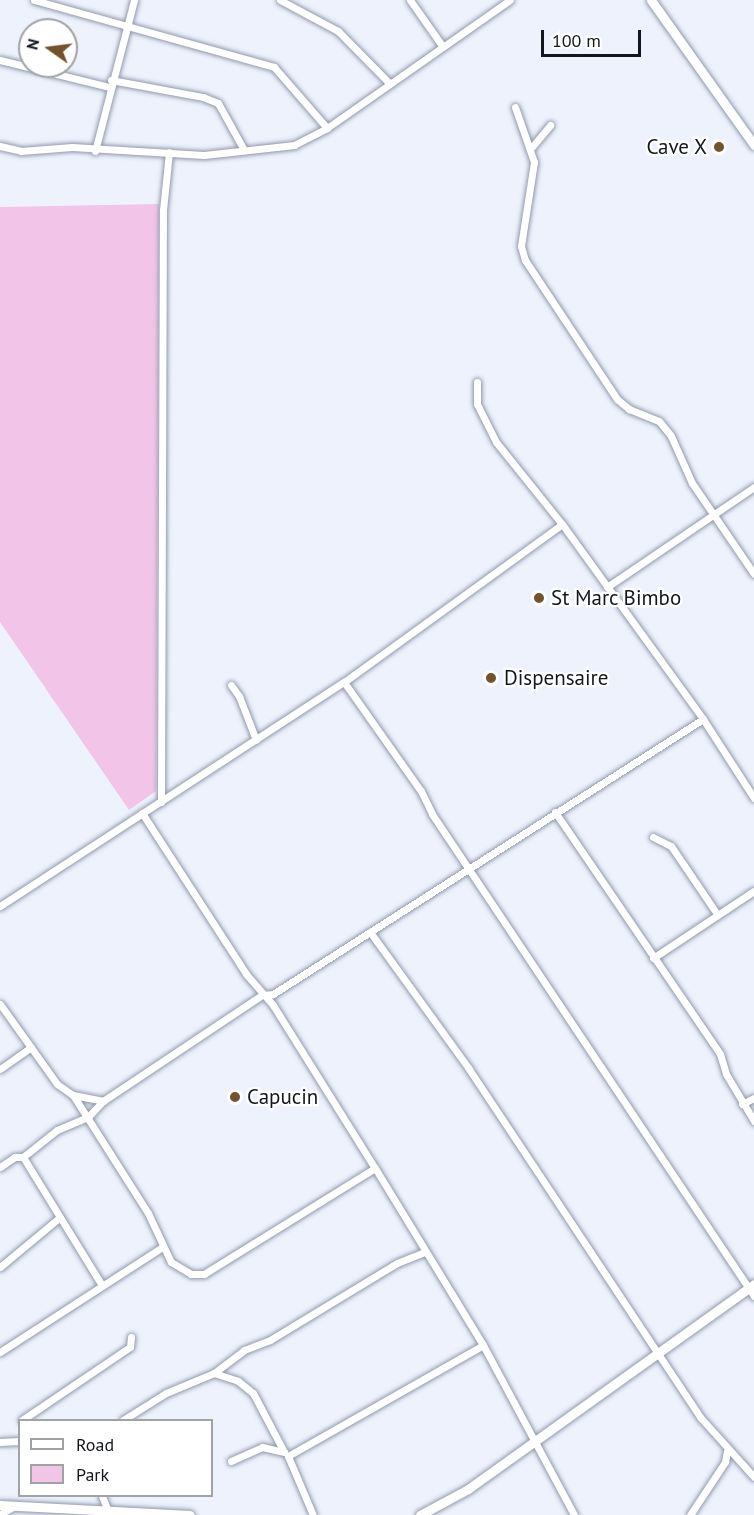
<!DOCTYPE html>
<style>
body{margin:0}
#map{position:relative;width:754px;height:1515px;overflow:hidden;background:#edf2fd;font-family:"PT Sans",sans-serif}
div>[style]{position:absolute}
.green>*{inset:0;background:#f2c4e8}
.roads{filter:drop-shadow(0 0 2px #9299ab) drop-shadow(0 0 2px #9299ab)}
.minor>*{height:7px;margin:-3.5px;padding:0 3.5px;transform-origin:3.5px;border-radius:3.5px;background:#fff}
.major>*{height:9px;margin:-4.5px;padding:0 4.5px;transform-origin:4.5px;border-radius:4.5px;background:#fff}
.dots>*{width:16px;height:16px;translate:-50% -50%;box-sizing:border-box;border:3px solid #fff;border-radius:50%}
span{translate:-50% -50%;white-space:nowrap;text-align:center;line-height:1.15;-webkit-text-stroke:4.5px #fff;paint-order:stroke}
.poi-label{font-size:21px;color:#13161c}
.right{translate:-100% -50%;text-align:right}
.left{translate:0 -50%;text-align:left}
.legend{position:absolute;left:18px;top:1419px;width:195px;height:78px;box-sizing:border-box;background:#fff;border:2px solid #a1a2a4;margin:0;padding:8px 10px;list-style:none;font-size:18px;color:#13161c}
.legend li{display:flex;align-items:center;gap:12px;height:30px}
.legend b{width:30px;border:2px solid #a1a2a4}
.north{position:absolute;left:18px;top:18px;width:60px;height:60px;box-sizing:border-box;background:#fff;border:2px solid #a1a2a4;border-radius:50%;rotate:284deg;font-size:16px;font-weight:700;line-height:24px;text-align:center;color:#13161c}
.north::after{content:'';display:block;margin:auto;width:21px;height:27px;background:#74522a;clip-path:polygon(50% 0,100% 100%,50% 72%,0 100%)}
.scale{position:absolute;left:541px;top:30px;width:100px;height:27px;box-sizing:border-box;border:3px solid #13161c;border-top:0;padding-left:8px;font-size:18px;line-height:21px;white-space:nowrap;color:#13161c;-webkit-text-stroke:4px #fff;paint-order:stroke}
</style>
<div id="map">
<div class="green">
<i style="clip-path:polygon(159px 204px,156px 791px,129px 810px,0 622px,0 207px)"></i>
</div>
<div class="roads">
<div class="minor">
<i style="left:34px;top:0;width:249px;rotate:15.6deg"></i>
<i style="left:274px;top:67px;width:81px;rotate:49deg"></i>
<i style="left:280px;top:0;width:66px;rotate:28.1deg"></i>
<i style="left:338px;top:31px;width:74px;rotate:45.5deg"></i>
<i style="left:410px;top:0;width:57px;rotate:54.9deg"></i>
<i style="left:0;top:60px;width:112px;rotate:13.9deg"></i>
<i style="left:111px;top:80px;width:94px;rotate:10.5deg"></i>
<i style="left:203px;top:97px;width:16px;rotate:22deg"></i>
<i style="left:218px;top:103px;width:54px;rotate:61deg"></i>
<i style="left:515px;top:107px;width:58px;rotate:70.9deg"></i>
<i style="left:534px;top:162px;width:85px;rotate:98.8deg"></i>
<i style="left:521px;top:246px;width:15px;rotate:74deg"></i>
<i style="left:525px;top:260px;width:167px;rotate:56.5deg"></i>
<i style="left:617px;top:399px;width:16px;rotate:40deg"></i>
<i style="left:629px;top:409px;width:32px;rotate:22deg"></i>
<i style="left:659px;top:421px;width:19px;rotate:51deg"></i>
<i style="left:671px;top:436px;width:51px;rotate:65.9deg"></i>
<i style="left:692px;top:483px;width:110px;rotate:55.7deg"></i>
<i style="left:0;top:146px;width:22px;rotate:13deg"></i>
<i style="left:21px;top:151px;width:51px;rotate:-4.5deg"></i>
<i style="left:72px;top:147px;width:132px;rotate:3.5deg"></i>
<i style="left:204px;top:155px;width:91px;rotate:-6.3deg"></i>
<i style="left:294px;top:145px;width:37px;rotate:-27deg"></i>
<i style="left:327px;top:128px;width:223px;rotate:-35deg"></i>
<i style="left:531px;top:148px;width:30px;rotate:-50deg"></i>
<i style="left:95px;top:151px;width:156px;rotate:-75.5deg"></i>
<i style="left:477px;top:382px;width:22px;rotate:90deg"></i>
<i style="left:477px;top:404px;width:42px;rotate:63.4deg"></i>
<i style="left:496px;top:442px;width:105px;rotate:51.2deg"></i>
<i style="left:562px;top:524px;width:241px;rotate:54.1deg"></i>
<i style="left:703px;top:719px;width:94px;rotate:57.2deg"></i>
<i style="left:607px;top:587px;width:178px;rotate:-34.2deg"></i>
<i style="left:344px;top:682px;width:133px;rotate:54.8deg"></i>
<i style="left:421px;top:791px;width:25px;rotate:64deg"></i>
<i style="left:432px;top:814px;width:580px;rotate:56.26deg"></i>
<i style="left:231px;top:685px;width:14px;rotate:54deg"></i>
<i style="left:239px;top:696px;width:47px;rotate:68.9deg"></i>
<i style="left:161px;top:802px;width:592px;rotate:-89.81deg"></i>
<i style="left:163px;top:210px;width:58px;rotate:-84.1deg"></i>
<i style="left:555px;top:812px;width:293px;rotate:55.7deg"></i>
<i style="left:720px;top:1054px;width:21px;rotate:73deg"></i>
<i style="left:726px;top:1074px;width:55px;rotate:59.2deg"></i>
<i style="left:142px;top:813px;width:192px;rotate:57.1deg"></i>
<i style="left:246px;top:974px;width:41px;rotate:48.9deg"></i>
<i style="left:273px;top:1005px;width:192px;rotate:58deg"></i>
<i style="left:375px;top:1168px;width:207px;rotate:58.6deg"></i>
<i style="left:483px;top:1345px;width:193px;rotate:61.8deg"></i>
<i style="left:653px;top:837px;width:20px;rotate:27deg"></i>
<i style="left:671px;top:846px;width:82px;rotate:55.9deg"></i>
<i style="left:0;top:906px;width:411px;rotate:-33.1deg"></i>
<i style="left:344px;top:682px;width:269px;rotate:-35.9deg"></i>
<i style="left:370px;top:932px;width:169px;rotate:54.1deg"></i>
<i style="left:469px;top:1069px;width:418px;rotate:56.4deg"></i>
<i style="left:700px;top:1417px;width:81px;rotate:48deg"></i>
<i style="left:653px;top:958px;width:121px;rotate:-33.6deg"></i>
<i style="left:0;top:1004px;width:98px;rotate:54.5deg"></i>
<i style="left:57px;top:1084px;width:19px;rotate:35deg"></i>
<i style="left:73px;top:1095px;width:140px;rotate:57.6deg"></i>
<i style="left:148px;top:1213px;width:54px;rotate:64.9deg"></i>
<i style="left:171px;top:1262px;width:23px;rotate:31deg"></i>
<i style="left:191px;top:1274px;width:13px"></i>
<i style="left:204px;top:1274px;width:201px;rotate:-31.8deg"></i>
<i style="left:0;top:1069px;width:38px;rotate:-35deg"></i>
<i style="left:73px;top:1095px;width:31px;rotate:11deg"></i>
<i style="left:742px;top:1104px;width:13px;rotate:-27deg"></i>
<i style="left:23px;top:1157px;width:149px;rotate:58.4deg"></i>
<i style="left:0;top:1167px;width:18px;rotate:-34deg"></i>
<i style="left:15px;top:1157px;width:8px"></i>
<i style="left:23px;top:1157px;width:43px;rotate:-38.5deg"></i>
<i style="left:57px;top:1130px;width:34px;rotate:-23deg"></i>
<i style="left:88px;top:1117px;width:22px;rotate:-47deg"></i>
<i style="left:103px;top:1101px;width:191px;rotate:-33.7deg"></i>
<i style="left:262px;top:995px;width:11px;rotate:-5deg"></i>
<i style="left:273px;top:994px;width:510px;rotate:-32.6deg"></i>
<i style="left:0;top:1267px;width:78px;rotate:-39.8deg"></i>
<i style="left:0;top:1352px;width:192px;rotate:-32.9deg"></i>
<i style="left:214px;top:1373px;width:25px;rotate:18deg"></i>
<i style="left:238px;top:1381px;width:19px;rotate:39deg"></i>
<i style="left:253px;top:1393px;width:64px;rotate:62.2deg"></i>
<i style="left:22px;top:1420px;width:130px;rotate:-34.1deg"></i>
<i style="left:130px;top:1347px;width:10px;rotate:-84deg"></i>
<i style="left:123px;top:1420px;width:51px;rotate:-32.1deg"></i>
<i style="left:166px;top:1393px;width:52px;rotate:-22.6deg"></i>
<i style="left:214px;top:1373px;width:38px;rotate:-37deg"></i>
<i style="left:244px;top:1350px;width:28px;rotate:-21deg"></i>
<i style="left:270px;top:1340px;width:149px;rotate:-31.2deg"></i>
<i style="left:397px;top:1263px;width:31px;rotate:-22deg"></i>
<i style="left:0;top:1442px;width:20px;rotate:-3deg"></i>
<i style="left:231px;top:1461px;width:34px;rotate:-24deg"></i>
<i style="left:262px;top:1447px;width:23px;rotate:13deg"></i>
<i style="left:102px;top:1496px;width:16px;rotate:68deg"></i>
<i style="left:0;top:1514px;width:17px;rotate:-28deg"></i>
<i style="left:313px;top:1515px;width:64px;rotate:-113deg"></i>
<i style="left:288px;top:1456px;width:224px;rotate:-29.6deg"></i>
<i style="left:690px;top:1515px;width:64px;rotate:-56.6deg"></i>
<i style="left:725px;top:1462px;width:11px;rotate:-80deg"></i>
</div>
<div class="major">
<i style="left:651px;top:0;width:178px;rotate:54.6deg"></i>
<i style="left:0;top:1505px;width:190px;rotate:3deg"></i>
<i style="left:420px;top:1515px;width:55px;rotate:-28.4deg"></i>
<i style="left:468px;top:1489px;width:352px;rotate:-35.6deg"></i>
</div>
</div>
<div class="dots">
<i style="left:719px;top:147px;background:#74522a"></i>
<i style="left:539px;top:598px;background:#74522a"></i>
<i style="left:491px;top:678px;background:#74522a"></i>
<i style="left:235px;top:1097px;background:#74522a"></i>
</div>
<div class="poi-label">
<span class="right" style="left:707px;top:147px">Cave X</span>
<span class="left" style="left:551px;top:598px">St Marc Bimbo</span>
<span class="left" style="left:504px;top:678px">Dispensaire</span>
<span class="left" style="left:247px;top:1097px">Capucin</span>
</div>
<ul class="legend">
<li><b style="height:8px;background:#fff"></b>Road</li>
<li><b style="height:16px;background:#f2c4e8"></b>Park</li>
</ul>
<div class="north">N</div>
<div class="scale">100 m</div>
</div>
